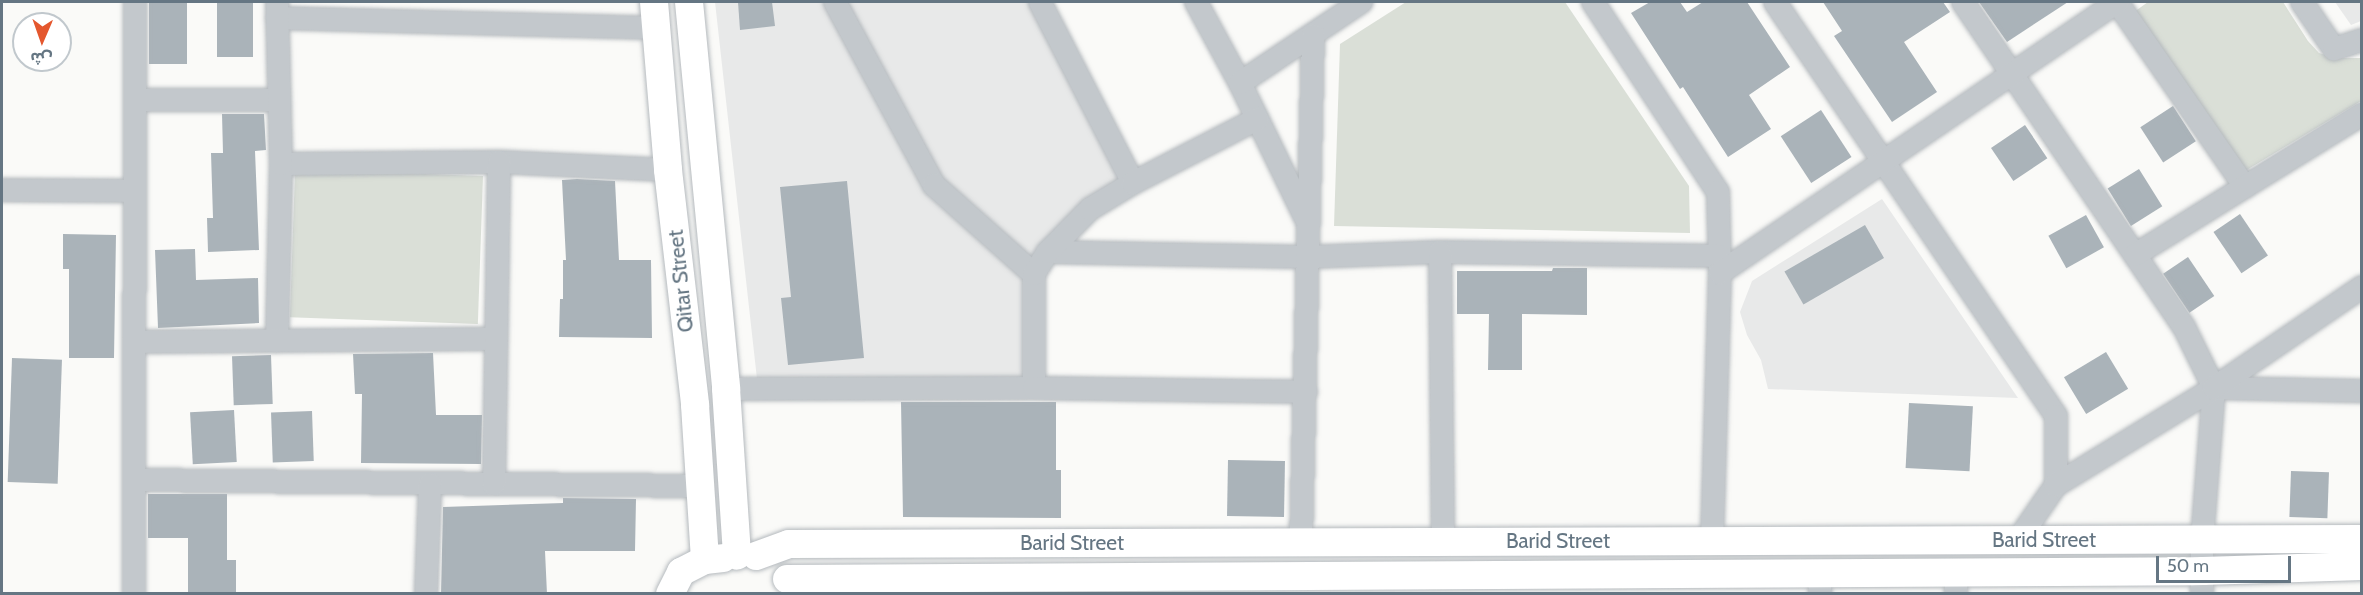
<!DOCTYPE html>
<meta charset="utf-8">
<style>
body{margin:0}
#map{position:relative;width:2363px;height:595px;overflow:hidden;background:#fafaf8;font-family:Cabin,"Noto Sans Arabic",sans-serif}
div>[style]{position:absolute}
.built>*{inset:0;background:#e8e9e9}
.green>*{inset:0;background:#dadfd7;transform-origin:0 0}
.building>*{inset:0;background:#aab3b9;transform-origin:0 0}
.roads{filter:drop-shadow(0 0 2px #b5babe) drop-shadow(0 0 2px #b5babe)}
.minor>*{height:22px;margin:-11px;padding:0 11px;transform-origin:11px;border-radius:11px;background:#c3c8cc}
.major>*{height:28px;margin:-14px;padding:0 14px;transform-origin:14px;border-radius:14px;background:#fff}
span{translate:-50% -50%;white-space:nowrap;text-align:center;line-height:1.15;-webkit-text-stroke:6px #fff;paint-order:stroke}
.street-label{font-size:21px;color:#657683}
.frame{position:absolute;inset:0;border:3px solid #657683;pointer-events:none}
.north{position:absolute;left:12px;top:12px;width:60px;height:60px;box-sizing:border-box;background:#fff;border:2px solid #c1c8cd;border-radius:50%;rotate:182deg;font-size:16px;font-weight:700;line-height:24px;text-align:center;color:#657683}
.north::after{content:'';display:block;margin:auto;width:21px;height:27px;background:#e4572e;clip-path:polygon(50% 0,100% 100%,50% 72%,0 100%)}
.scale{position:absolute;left:2156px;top:556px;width:135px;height:27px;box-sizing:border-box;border:3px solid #657683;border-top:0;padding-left:8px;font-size:18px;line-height:21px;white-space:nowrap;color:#657683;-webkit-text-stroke:4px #fff;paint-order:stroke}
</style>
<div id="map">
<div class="built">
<i style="clip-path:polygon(715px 2px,1040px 2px,1133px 183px,1034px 274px,1034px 388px,758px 388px)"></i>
<i style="clip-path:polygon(2335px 2px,2361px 2px,2361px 21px,2351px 25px)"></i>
<i style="clip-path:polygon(1882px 199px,2018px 398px,1768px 389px,1761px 360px,1747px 335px,1740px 312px,1752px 281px)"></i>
</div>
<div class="green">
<i style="clip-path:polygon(1406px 2px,1565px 2px,1689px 186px,1690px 233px,1334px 226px,1340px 44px)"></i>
<i style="clip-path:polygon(2148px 2px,2283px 2px,2308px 41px,2319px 53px,2336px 58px,2361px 58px,2361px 101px,2245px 171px,2134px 12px)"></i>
<i style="left:483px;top:176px;width:148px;height:188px;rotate:92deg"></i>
</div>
<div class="building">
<i style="left:149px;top:2px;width:38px;height:62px"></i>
<i style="left:217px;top:2px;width:36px;height:55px"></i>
<i style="clip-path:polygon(738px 2px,772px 2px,775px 26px,740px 30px)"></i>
<i style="clip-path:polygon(1650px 2px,1680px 2px,1687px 12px,1703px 2px,1747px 2px,1790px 67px,1749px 95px,1771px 129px,1728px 157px,1683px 87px,1680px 89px,1631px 13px)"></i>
<i style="clip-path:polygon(1823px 2px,1943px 2px,1950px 12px,1904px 42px,1937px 92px,1892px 122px,1834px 36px,1842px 31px)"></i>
<i style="clip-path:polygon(1979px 2px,2068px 2px,2007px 42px)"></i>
<i style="left:2173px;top:106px;width:42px;height:39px;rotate:57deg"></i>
<i style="left:1821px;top:110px;width:56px;height:48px;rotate:57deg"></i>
<i style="clip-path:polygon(222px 114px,264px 114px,266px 150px,255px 151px,259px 250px,208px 252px,207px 218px,213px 218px,211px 153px,223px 153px)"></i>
<i style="left:2025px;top:125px;width:40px;height:41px;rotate:56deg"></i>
<i style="left:2139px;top:169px;width:44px;height:37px;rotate:58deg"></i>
<i style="clip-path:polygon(577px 179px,615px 181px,619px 260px,651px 260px,652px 338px,559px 337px,560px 299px,563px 299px,563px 260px,566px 260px,562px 180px)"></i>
<i style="clip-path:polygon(847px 181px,864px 358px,788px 365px,781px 298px,791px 297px,780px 187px)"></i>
<i style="left:2240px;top:214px;width:50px;height:32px;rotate:56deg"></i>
<i style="left:2086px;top:215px;width:37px;height:43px;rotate:61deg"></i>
<i style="left:1865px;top:225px;width:38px;height:93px;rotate:60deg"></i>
<i style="clip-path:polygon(63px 234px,116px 235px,114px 358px,69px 358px,69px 269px,63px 269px)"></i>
<i style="clip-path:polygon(195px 249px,196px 280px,258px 278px,259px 323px,158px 328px,155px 250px)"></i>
<i style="left:2188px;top:257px;width:47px;height:30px;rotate:56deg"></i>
<i style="clip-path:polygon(1553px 268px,1587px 268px,1587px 315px,1522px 314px,1522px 370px,1488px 370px,1489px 314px,1457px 314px,1457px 271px,1552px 271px)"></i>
<i style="left:2106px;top:352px;width:43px;height:49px;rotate:59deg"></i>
<i style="clip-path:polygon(433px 353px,436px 415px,482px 415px,481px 464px,361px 463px,362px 394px,355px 394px,353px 354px)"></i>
<i style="left:271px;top:355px;width:49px;height:39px;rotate:88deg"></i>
<i style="left:12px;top:358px;width:50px;height:124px;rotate:2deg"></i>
<i style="clip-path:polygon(901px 402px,1056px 402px,1056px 470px,1061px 470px,1061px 518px,903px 517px)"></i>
<i style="left:1909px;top:403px;width:64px;height:65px;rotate:3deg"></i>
<i style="left:234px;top:410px;width:52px;height:44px;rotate:87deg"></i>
<i style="left:312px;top:411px;width:50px;height:41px;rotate:88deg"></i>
<i style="left:1228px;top:460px;width:57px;height:56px;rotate:1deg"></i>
<i style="left:2291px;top:471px;width:38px;height:46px;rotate:2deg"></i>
<i style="clip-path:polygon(148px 494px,227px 494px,227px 560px,236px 560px,236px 594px,188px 594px,188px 538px,148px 538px)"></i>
<i style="clip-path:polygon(563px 498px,636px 499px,635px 551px,545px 551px,547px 594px,441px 594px,443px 507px,563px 503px)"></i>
</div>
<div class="roads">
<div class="minor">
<i style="left:835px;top:2px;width:208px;rotate:61.6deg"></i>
<i style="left:934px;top:185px;width:134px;rotate:41.7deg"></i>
<i style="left:1040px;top:2px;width:203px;rotate:62.8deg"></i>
<i style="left:1196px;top:2px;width:92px;rotate:61.5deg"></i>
<i style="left:1240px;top:83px;width:151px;rotate:64.1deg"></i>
<i style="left:1593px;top:2px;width:227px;rotate:56.7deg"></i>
<i style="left:1718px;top:192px;width:79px;rotate:88.5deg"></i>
<i style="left:1775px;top:2px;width:500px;rotate:55.83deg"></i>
<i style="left:2056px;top:416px;width:69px;rotate:90deg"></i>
<i style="left:1963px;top:2px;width:393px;rotate:55.8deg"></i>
<i style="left:2184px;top:327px;width:68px;rotate:63.8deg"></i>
<i style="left:2214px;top:388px;width:151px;rotate:94.5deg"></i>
<i style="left:2202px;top:539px;width:55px;rotate:90deg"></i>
<i style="left:2117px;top:2px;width:225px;rotate:55.3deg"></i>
<i style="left:2302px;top:2px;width:57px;rotate:55.8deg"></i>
<i style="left:2334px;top:49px;width:29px;rotate:-18deg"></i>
<i style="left:277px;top:18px;width:380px;rotate:1.5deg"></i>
<i style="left:1240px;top:83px;width:146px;rotate:-33.8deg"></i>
<i style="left:135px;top:100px;width:144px"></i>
<i style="left:281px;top:164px;width:218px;rotate:-0.5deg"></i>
<i style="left:499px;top:162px;width:169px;rotate:2.7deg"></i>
<i style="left:2px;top:190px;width:133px;rotate:0.4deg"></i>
<i style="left:1048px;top:252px;width:259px;rotate:1.1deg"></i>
<i style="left:1307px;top:257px;width:133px;rotate:-2.2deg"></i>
<i style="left:1440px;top:252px;width:279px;rotate:0.8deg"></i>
<i style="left:1440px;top:252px;width:290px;rotate:89.4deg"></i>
<i style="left:2135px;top:255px;width:267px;rotate:-31.8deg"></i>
<i style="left:277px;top:341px;width:177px;rotate:-88.7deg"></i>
<i style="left:281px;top:164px;width:162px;rotate:-91.4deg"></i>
<i style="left:134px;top:342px;width:362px;rotate:-0.5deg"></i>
<i style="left:1034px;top:388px;width:114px;rotate:-90deg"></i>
<i style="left:1034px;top:274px;width:26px;rotate:-58deg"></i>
<i style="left:1048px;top:252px;width:60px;rotate:-45.7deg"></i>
<i style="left:1090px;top:209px;width:50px;rotate:-31.2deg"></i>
<i style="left:1133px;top:183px;width:140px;rotate:-27.3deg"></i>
<i style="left:2214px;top:388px;width:148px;rotate:1.2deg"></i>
<i style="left:726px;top:389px;width:308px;rotate:-0.2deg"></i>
<i style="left:1034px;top:388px;width:272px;rotate:0.8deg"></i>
<i style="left:134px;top:480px;width:567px;rotate:0.61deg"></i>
<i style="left:494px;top:484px;width:322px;rotate:-89.1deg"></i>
<i style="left:2018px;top:540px;width:67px;rotate:-55.4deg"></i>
<i style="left:2056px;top:485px;width:185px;rotate:-31.5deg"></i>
<i style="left:2214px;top:388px;width:179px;rotate:-34.3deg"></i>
<i style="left:1712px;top:541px;width:268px;rotate:-88.3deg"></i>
<i style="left:1720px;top:273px;width:481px;rotate:-34.3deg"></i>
<i style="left:1301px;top:542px;width:507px;rotate:-88.64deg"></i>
<i style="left:1956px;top:573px;width:21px;rotate:90deg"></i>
<i style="left:134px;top:594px;width:592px;rotate:-89.9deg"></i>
<i style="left:426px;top:594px;width:110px;rotate:-87.9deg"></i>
<i style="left:1820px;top:594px;width:21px;rotate:-90deg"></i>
</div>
<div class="major">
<i style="left:654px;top:2px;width:169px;rotate:85.2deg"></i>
<i style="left:668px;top:170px;width:237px;rotate:83.4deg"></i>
<i style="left:695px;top:405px;width:155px;rotate:86.3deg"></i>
<i style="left:689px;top:2px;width:389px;rotate:84.5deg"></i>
<i style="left:726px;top:389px;width:167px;rotate:86.2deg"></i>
<i style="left:756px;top:556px;width:35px;rotate:-20deg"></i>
<i style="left:789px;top:544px;width:1573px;rotate:-0.18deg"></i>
<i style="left:787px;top:579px;width:1416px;rotate:-0.32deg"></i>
<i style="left:2203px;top:571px;width:159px;rotate:-1.8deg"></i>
<i style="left:670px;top:594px;width:25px;rotate:-63deg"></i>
<i style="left:681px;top:572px;width:27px;rotate:-27deg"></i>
<i style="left:705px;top:560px;width:18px;rotate:-6deg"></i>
</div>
</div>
<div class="street-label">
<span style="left:681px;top:281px;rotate:-96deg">Qitar Street</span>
<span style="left:2044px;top:540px">Barid Street</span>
<span style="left:1558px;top:541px">Barid Street</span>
<span style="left:1072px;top:543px">Barid Street</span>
</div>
<div class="frame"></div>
<div class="north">ش</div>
<div class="scale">50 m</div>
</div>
